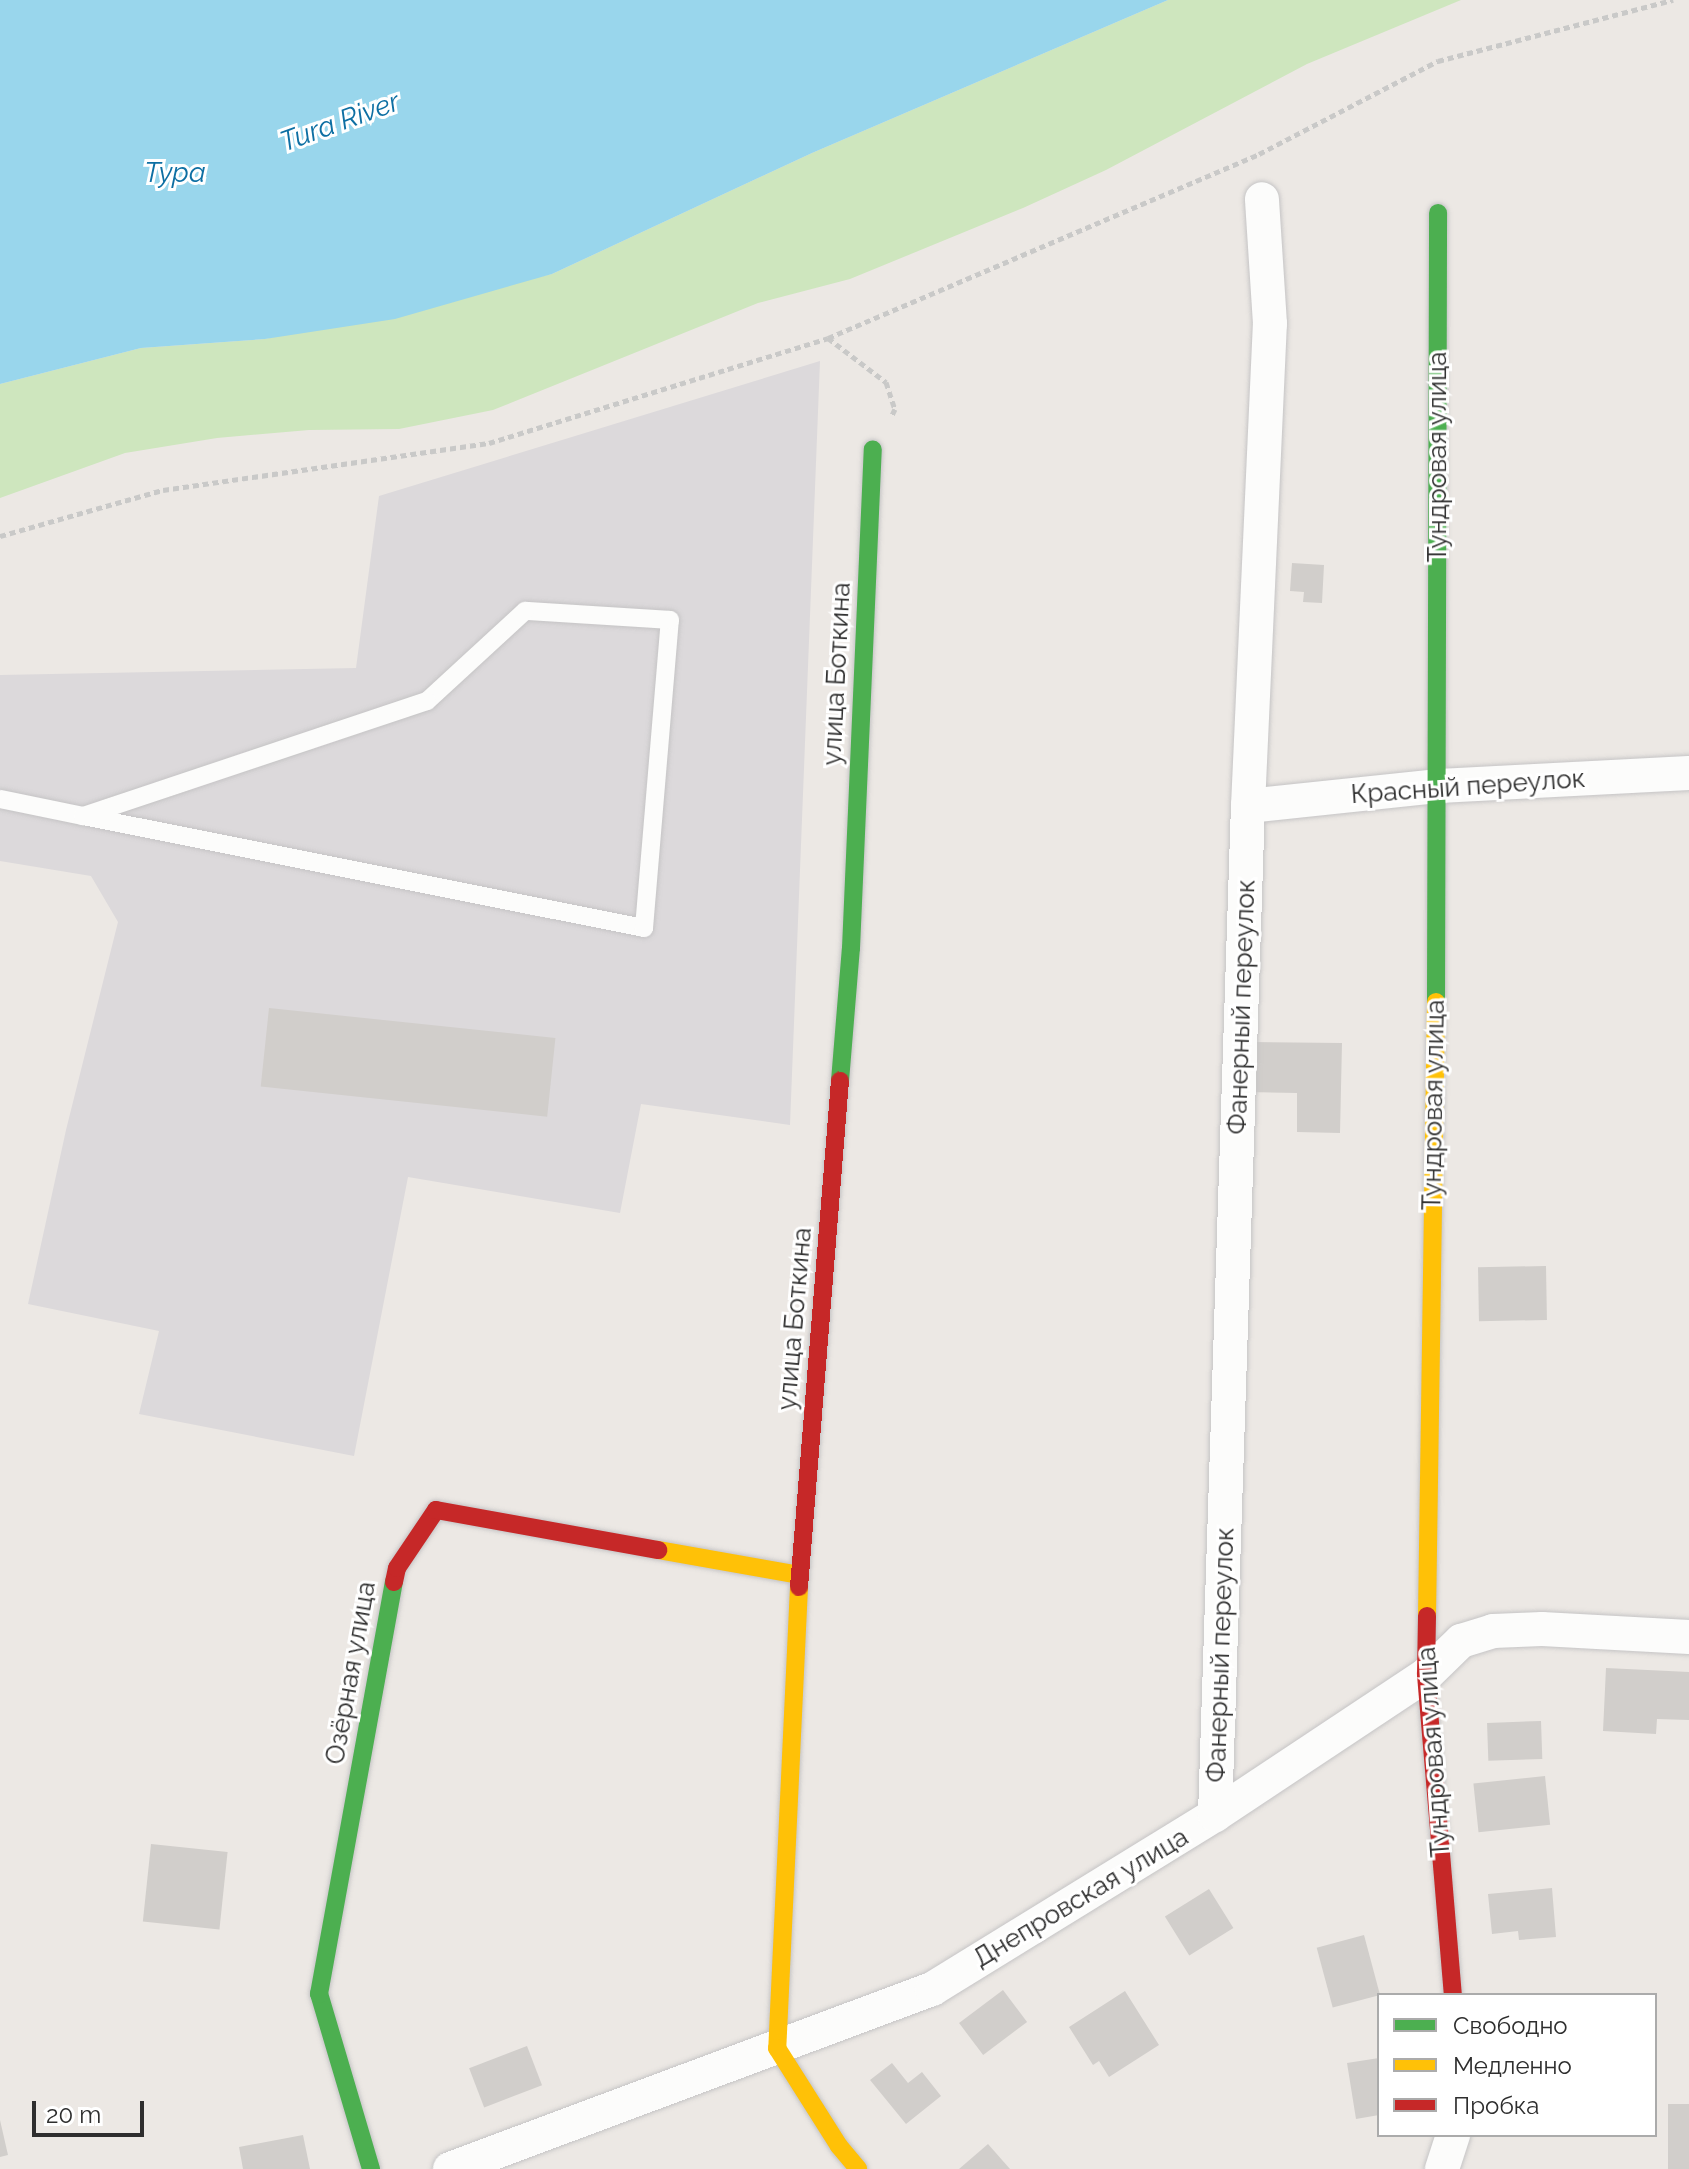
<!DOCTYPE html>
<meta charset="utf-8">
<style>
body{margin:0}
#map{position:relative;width:1689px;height:2169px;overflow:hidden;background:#ece8e4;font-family:Raleway,sans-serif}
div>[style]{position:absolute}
.industrial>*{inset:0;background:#dcd9db}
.green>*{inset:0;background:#cee6be}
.water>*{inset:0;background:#99d6ec}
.building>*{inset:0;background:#d1cecb;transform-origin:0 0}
.path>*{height:5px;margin-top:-2.5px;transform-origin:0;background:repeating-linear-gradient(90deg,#c9c9c8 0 6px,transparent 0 10px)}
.roads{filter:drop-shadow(0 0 2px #c5c4c5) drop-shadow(0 0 2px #c5c4c5)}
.lane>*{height:18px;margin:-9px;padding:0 9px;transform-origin:9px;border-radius:9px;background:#fcfcfb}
.street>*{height:34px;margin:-17px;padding:0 17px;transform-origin:17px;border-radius:17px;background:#fcfcfb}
.fast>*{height:18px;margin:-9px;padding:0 9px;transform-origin:9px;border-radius:9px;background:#4caf50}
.slow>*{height:18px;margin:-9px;padding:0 9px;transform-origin:9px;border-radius:9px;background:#ffc107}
.jam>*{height:18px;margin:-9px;padding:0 9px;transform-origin:9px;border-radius:9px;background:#c62828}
span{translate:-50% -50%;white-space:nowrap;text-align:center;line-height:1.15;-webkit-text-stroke:6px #fff;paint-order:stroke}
.street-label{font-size:26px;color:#2e2e2e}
.water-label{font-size:28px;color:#0d6fa3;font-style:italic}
.legend{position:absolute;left:1377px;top:1993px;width:280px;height:144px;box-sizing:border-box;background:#fff;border:2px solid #ababab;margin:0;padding:10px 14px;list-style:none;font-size:24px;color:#2e2e2e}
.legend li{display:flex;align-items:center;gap:16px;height:40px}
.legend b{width:40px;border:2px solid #ababab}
.scale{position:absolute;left:32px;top:2101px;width:112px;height:36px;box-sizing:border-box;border:4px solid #2e2e2e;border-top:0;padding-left:10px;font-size:24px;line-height:28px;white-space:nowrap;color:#2e2e2e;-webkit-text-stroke:6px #fff;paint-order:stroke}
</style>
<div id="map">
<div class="industrial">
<i style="clip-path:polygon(820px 361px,790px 1125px,641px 1104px,620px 1213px,408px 1177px,354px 1456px,139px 1414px,159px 1331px,28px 1304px,66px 1130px,118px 922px,91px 876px,0 861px,0 675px,356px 668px,379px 496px)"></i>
</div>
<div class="green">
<i style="clip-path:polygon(1168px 0,1461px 0,1307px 64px,1106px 170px,1023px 208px,850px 279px,758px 303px,493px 410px,399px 429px,309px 430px,217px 438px,125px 453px,0 498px,0 384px,141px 348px,265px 339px,552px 274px,812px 153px)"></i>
</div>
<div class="water">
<i style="clip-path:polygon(0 0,1168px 0,812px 153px,552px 274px,395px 319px,265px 339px,141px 348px,0 384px)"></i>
</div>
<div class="building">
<i style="clip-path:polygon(1292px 563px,1324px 565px,1322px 603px,1303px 602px,1304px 592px,1290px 591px)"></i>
<i style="left:269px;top:1008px;width:288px;height:79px;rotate:6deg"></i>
<i style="clip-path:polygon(1251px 1042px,1342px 1043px,1340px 1133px,1297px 1132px,1297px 1093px,1250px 1092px)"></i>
<i style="left:1546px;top:1266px;width:54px;height:68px;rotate:89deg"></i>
<i style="clip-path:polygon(1606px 1668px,1689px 1672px,1689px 1720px,1657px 1719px,1656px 1734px,1603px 1731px)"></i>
<i style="left:1541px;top:1721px;width:38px;height:54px;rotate:88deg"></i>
<i style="left:1545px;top:1776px;width:49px;height:72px;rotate:84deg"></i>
<i style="left:151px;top:1844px;width:77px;height:78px;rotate:6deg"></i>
<i style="clip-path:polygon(1552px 1888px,1556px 1937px,1519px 1940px,1518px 1931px,1492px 1934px,1488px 1894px)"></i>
<i style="left:1209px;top:1889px;width:46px;height:52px;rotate:58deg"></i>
<i style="left:1364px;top:1935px;width:62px;height:49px;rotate:75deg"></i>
<i style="left:1003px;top:1990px;width:40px;height:55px;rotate:53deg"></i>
<i style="clip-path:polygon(1125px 1991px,1159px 2045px,1109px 2077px,1099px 2061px,1093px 2065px,1069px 2027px)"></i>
<i style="left:527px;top:2046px;width:42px;height:62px;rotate:69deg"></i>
<i style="clip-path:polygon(1379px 2058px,1379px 2115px,1356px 2119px,1347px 2063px)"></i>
<i style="clip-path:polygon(892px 2063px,908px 2083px,922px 2072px,941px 2096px,906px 2124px,870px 2080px)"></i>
<i style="left:1668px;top:2104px;width:21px;height:65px"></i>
<i style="clip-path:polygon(0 2120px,8px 2155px,0 2157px)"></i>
<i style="clip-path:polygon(303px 2135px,310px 2169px,243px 2169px,239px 2147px)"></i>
<i style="clip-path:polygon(988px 2144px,1010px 2169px,959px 2169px)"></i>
</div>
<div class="path">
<i style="left:828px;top:338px;width:469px;rotate:-23.1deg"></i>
<i style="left:1259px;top:154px;width:202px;rotate:-27.5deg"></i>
<i style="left:1438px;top:61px;width:243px;rotate:-14.6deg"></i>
<i style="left:0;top:536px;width:169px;rotate:-15.8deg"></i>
<i style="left:163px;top:490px;width:329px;rotate:-8.2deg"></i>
<i style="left:489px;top:443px;width:355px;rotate:-17.2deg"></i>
<i style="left:828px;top:338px;width:73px;rotate:37.2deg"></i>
<i style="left:886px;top:382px;width:28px;rotate:72deg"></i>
<i style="left:895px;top:409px;width:9px;rotate:117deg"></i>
</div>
<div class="roads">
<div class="lane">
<i style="left:0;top:799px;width:85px;rotate:11.6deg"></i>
<i style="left:83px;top:816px;width:572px;rotate:11.29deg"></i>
<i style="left:644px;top:928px;width:309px;rotate:-85.2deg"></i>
<i style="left:670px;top:620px;width:145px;rotate:-176.4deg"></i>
<i style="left:525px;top:611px;width:133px;rotate:137.4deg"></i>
<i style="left:427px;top:701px;width:363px;rotate:161.5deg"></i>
</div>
<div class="street">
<i style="left:1248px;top:806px;width:192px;rotate:-6deg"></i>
<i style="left:1439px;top:786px;width:250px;rotate:-3deg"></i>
<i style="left:1215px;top:1815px;width:1010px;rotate:-88.13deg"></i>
<i style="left:1248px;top:806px;width:483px;rotate:-87.4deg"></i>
<i style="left:1270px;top:324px;width:125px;rotate:-93.7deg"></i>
<i style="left:450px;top:2169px;width:515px;rotate:-20.48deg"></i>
<i style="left:932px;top:1989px;width:332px;rotate:-31.6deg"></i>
<i style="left:1215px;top:1815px;width:253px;rotate:-33.6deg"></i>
<i style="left:1426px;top:1675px;width:49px;rotate:-44.2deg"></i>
<i style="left:1461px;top:1641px;width:34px;rotate:-17deg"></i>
<i style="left:1493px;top:1631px;width:49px;rotate:-2.3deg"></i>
<i style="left:1542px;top:1629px;width:147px;rotate:3.1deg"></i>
<i style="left:1442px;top:2169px;width:36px;rotate:-72deg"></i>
</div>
<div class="fast">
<i style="left:1436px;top:1002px;width:789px;rotate:-89.85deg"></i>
<i style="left:840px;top:1081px;width:133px;rotate:-85.3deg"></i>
<i style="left:851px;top:948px;width:499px;rotate:-87.5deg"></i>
<i style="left:371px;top:2169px;width:183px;rotate:-106.5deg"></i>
<i style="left:319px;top:1994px;width:419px;rotate:-79.7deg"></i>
</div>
<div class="slow">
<i style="left:658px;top:1550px;width:144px;rotate:10deg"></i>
<i style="left:799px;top:1587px;width:462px;rotate:92.7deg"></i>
<i style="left:777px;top:2048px;width:116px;rotate:57.7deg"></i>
<i style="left:839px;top:2146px;width:30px;rotate:50deg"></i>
<i style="left:1427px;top:1616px;width:614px;rotate:-89.16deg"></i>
</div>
<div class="jam">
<i style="left:394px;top:1582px;width:14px;rotate:-78deg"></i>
<i style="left:397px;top:1568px;width:70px;rotate:-56.1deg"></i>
<i style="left:436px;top:1510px;width:226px;rotate:10.2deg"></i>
<i style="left:799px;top:1587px;width:508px;rotate:-85.37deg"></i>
<i style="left:1427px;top:1616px;width:59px;rotate:91deg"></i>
<i style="left:1426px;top:1675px;width:321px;rotate:85.2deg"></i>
</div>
</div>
<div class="street-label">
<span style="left:1438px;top:457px;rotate:-90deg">Тундровая улица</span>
<span style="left:837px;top:674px;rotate:-87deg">улица Боткина</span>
<span style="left:1468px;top:787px;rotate:-4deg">Красный переулок</span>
<span style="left:1242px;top:1007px;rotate:-88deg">Фанерный переулок</span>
<span style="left:1434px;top:1105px;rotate:-89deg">Тундровая улица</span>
<span style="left:795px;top:1319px;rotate:-85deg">улица Боткина</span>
<span style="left:1221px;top:1655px;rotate:-88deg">Фанерный переулок</span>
<span style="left:351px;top:1673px;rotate:-80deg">Озёрная улица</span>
<span style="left:1434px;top:1752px;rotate:-94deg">Тундровая улица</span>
<span style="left:1081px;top:1898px;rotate:-31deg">Днепровская улица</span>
</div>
<div class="water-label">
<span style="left:340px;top:122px;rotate:-20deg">Tura River</span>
<span style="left:175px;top:173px">Тура</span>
</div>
<ul class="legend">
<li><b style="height:10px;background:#4caf50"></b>Свободно</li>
<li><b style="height:10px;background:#ffc107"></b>Медленно</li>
<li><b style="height:10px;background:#c62828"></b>Пробка</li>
</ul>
<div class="scale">20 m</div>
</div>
